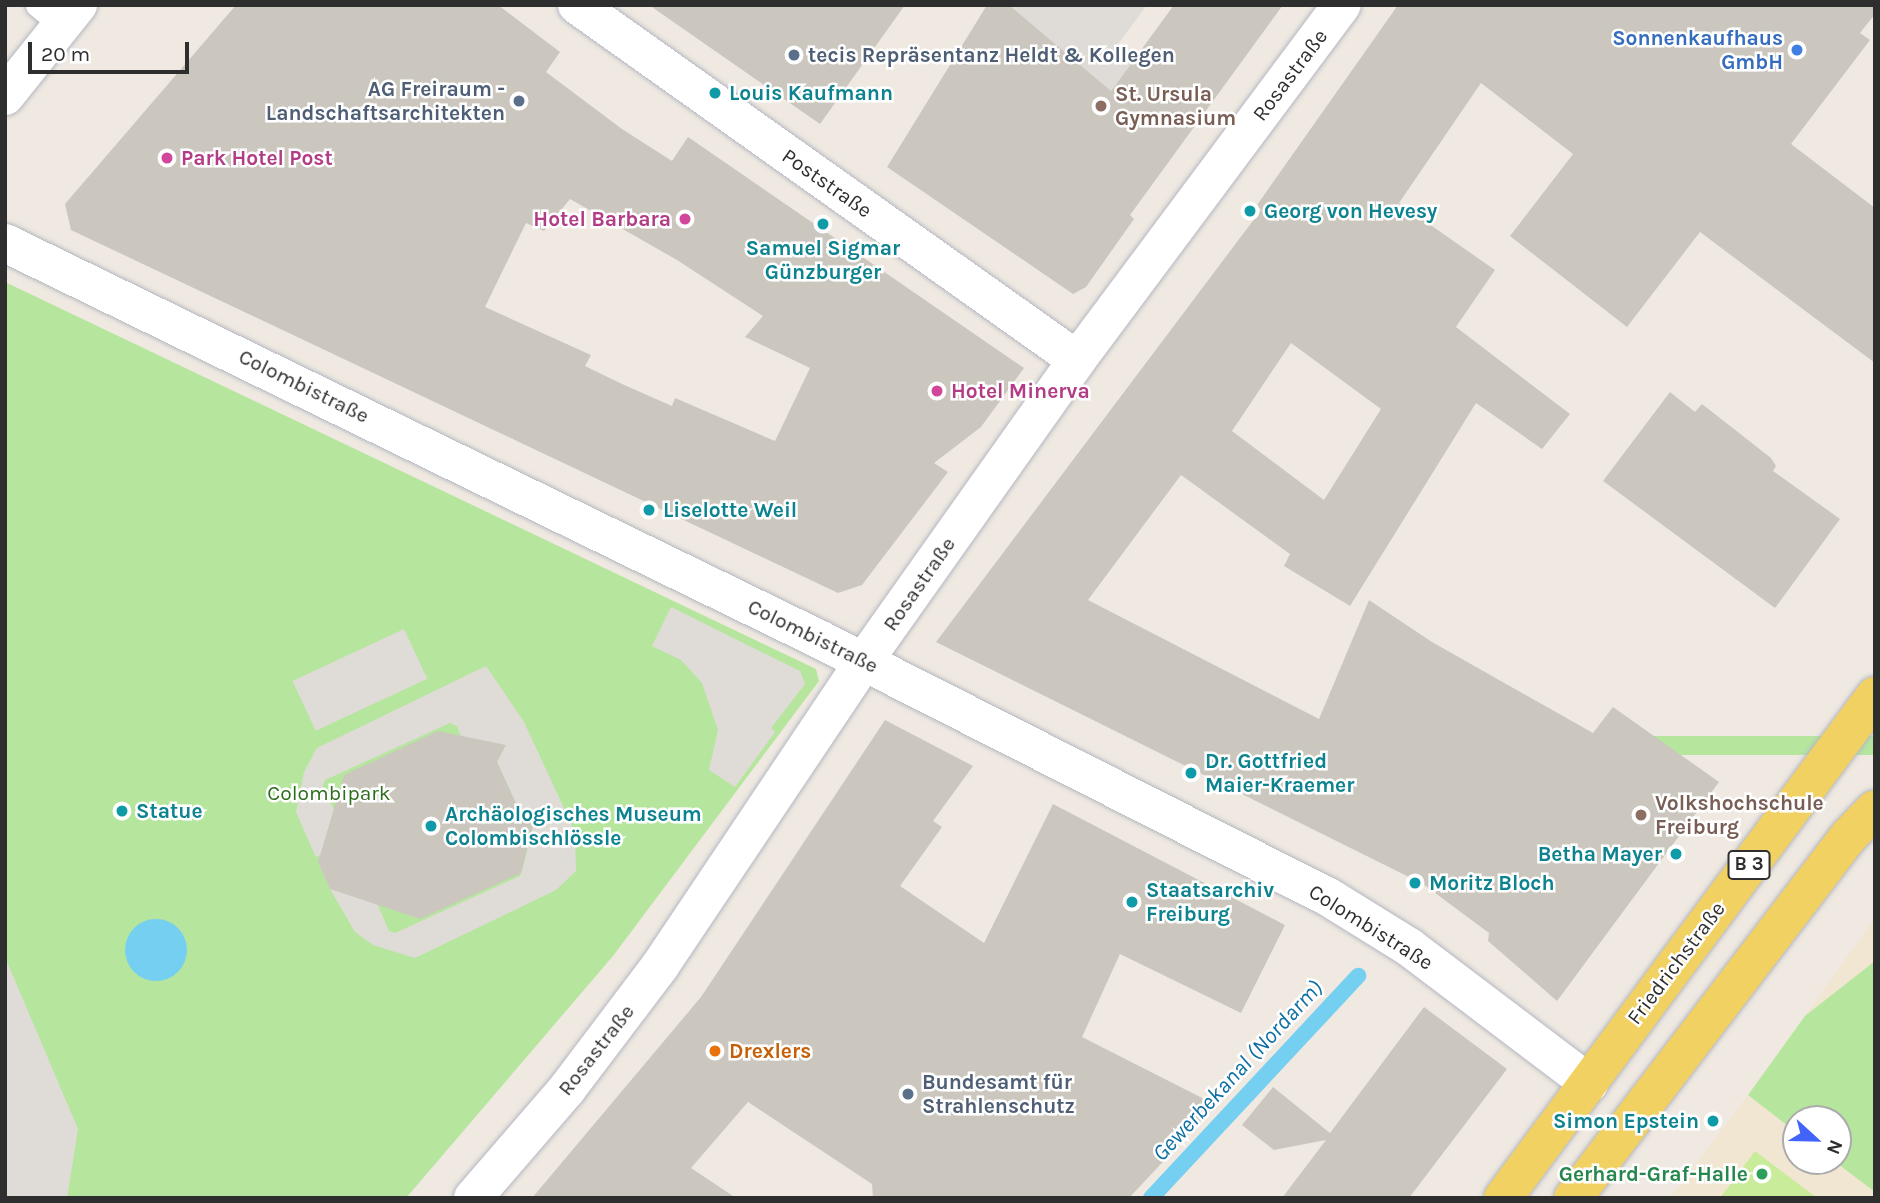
<!DOCTYPE html>
<meta charset="utf-8">
<style>
body{margin:0}
#map{position:relative;width:1880px;height:1203px;overflow:hidden;background:#efe9e1;font-family:Karla,sans-serif}
div>[style]{position:absolute}
.education>*{inset:0;background:#f0e6d1}
.green>*{inset:0;background:#b6e59e;transform-origin:0 0}
.pitch>*{inset:0;background:#c9ec9a}
.plaza>*{inset:0;background:#dfdcd8;transform-origin:0 0}
.water>*{inset:0;background:#75cff0}
.round{border-radius:50%}
.stream>*{height:16px;margin:-8px;padding:0 8px;transform-origin:8px;border-radius:8px;background:#75cff0}
.building>*{inset:0;background:#cbc7bf}
.roads{filter:drop-shadow(0 0 2px #b4b7c1) drop-shadow(0 0 2px #b4b7c1)}
.service>*{height:23px;margin:-11.5px;padding:0 11.5px;transform-origin:11.5px;border-radius:11.5px;background:#fff}
.minor>*{height:38px;margin:-19px;padding:0 19px;transform-origin:19px;border-radius:19px;background:#fff}
.primary>*{height:38px;margin:-19px;padding:0 19px;transform-origin:19px;border-radius:19px;background:#f2d163}
.dots>*{width:19px;height:19px;translate:-50% -50%;box-sizing:border-box;border:4px solid #fff;border-radius:50%}
span{translate:-50% -50%;white-space:nowrap;text-align:center;line-height:1.15;-webkit-text-stroke:5px #fff;paint-order:stroke}
.shield-label span{padding:2px 5px;background:#fff;border:2px solid;border-radius:5px;-webkit-text-stroke-width:0}
.shield-label{font-size:19px;color:#2e2e2e;font-weight:700}
.shop-label{font-size:21px;color:#366cbe;font-weight:700}
.right{translate:-100% -50%;text-align:right}
.service-label{font-size:21px;color:#4e5e75;font-weight:700}
.left{translate:0 -50%;text-align:left}
.street-label{font-size:21px;color:#2e2e2e}
.culture-label{font-size:21px;color:#0d838f;font-weight:700}
.education-label{font-size:21px;color:#785e54;font-weight:700}
.hotel-label{font-size:21px;color:#b23c85;font-weight:700}
.park-label{font-size:21px;color:#2c6e1b}
.food-label{font-size:21px;color:#c56008;font-weight:700}
.leisure-label{font-size:21px;color:#27864d;font-weight:700}
.water-label{font-size:23px;color:#0d6fa3;font-style:italic}
.frame{position:absolute;inset:0;border:7px solid #2e2e2e;pointer-events:none}
.north{position:absolute;left:1782px;top:1105px;width:70px;height:70px;box-sizing:border-box;background:#fff;border:2px solid #ababab;border-radius:50%;rotate:112deg;font-size:19px;font-weight:700;line-height:28px;text-align:center;color:#2e2e2e}
.north::after{content:'';display:block;margin:auto;width:24px;height:32px;background:#4264fb;clip-path:polygon(50% 0,100% 100%,50% 72%,0 100%)}
.scale{position:absolute;left:28px;top:42px;width:161px;height:32px;box-sizing:border-box;border:4px solid #2e2e2e;border-top:0;padding-left:9px;font-size:21px;line-height:24px;white-space:nowrap;color:#2e2e2e;-webkit-text-stroke:5px #fff;paint-order:stroke}
</style>
<div id="map">
<div class="education">
<i style="clip-path:polygon(evenodd,1875px 918px,1875px 1198px,1670px 1198px,1748px 1095px,1875px 918px,1796px 1119px,1838px 1119px,1838px 1161px,1796px 1161px,1796px 1119px)"></i>
</div>
<div class="green">
<i style="clip-path:polygon(5px 282px,816px 669px,819px 681px,613px 956px,406px 1198px,5px 1198px)"></i>
<i style="left:1875px;top:736px;width:19px;height:577px;rotate:90deg"></i>
<i style="clip-path:polygon(1875px 961px,1875px 1192px,1834px 1161px,1838px 1161px,1838px 1119px,1796px 1119px,1796px 1132px,1748px 1095px,1805px 1016px)"></i>
</div>
<div class="pitch">
<i style="clip-path:polygon(1755px 1151px,1817px 1198px,1720px 1198px)"></i>
</div>
<div class="plaza">
<i style="clip-path:polygon(1009px 5px,1147px 5px,1115px 48px,1132px 62px,1107px 96px)"></i>
<i style="clip-path:polygon(671px 607px,800px 671px,803px 679px,805px 684px,771px 728px,775px 732px,735px 787px,709px 770px,718px 730px,702px 683px,681px 660px,652px 646px)"></i>
<i style="left:404px;top:629px;width:55px;height:123px;rotate:65deg"></i>
<i style="clip-path:polygon(evenodd,486px 666px,524px 722px,575px 832px,576px 871px,556px 890px,415px 958px,373px 945px,355px 932px,330px 889px,296px 812px,304px 772px,317px 748px,486px 666px,450px 723px,457px 726px,468px 756px,488px 741px,499px 748px,497px 762px,521px 814px,531px 816px,534px 823px,523px 867px,520px 876px,395px 933px,389px 931px,374px 896px,330px 888px,316px 857px,338px 847px,339px 818px,322px 788px,325px 780px,450px 723px)"></i>
<i style="clip-path:polygon(5px 957px,78px 1129px,67px 1198px,5px 1198px)"></i>
</div>
<div class="water">
<i class="round" style="left:125px;top:919px;width:62px;height:62px"></i>
</div>
<div class="stream">
<i style="left:1151px;top:1198px;width:304px;rotate:-47deg"></i>
</div>
<div class="building">
<i style="clip-path:polygon(evenodd,236px 5px,498px 5px,560px 52px,546px 72px,622px 129px,672px 161px,688px 137px,1024px 368px,981px 427px,934px 463px,948px 472px,862px 585px,838px 593px,71px 230px,65px 204px,236px 5px,570px 199px,677px 260px,763px 316px,745px 337px,810px 368px,775px 441px,675px 398px,672px 406px,622px 384px,585px 366px,591px 355px,485px 307px,526px 223px,544px 231px,570px 199px)"></i>
<i style="clip-path:polygon(649px 5px,905px 5px,820px 124px)"></i>
<i style="clip-path:polygon(987px 5px,1009px 5px,1111px 91px,1174px 5px,1283px 5px,1130px 215px,1134px 219px,1086px 287px,1073px 294px,887px 167px)"></i>
<i style="clip-path:polygon(evenodd,1398px 5px,1875px 5px,1875px 14px,1860px 33px,1870px 40px,1791px 144px,1875px 208px,1875px 363px,1700px 232px,1627px 327px,1510px 236px,1573px 154px,1481px 83px,1399px 203px,1495px 270px,1456px 327px,1570px 414px,1542px 449px,1476px 403px,1350px 606px,1284px 566px,1290px 554px,1181px 475px,1088px 600px,1319px 719px,1369px 600px,1432px 642px,1593px 733px,1613px 707px,1719px 782px,1557px 1001px,1488px 941px,1489px 933px,1423px 884px,936px 642px,1261px 210px,1257px 205px,1398px 5px,1291px 343px,1381px 409px,1324px 500px,1232px 431px,1291px 343px)"></i>
<i style="clip-path:polygon(1670px 392px,1695px 412px,1702px 404px,1771px 458px,1776px 466px,1773px 471px,1840px 519px,1775px 608px,1603px 481px)"></i>
<i style="clip-path:polygon(885px 720px,973px 766px,933px 821px,942px 827px,900px 886px,984px 943px,1053px 804px,1285px 925px,1241px 1013px,1120px 954px,1082px 1037px,1216px 1105px,1129px 1198px,873px 1198px,872px 1184px,748px 1102px,691px 1168px,736px 1198px,532px 1198px,701px 997px)"></i>
<i style="clip-path:polygon(438px 731px,506px 745px,497px 762px,519px 810px,535px 818px,521px 873px,420px 919px,330px 889px,318px 862px,344px 775px)"></i>
<i style="clip-path:polygon(1424px 1007px,1507px 1069px,1409px 1198px,1282px 1198px,1326px 1140px,1274px 1150px,1242px 1125px,1273px 1087px,1330px 1133px)"></i>
</div>
<div class="roads">
<div class="service">
<i style="left:37px;top:5px;width:31px;rotate:40deg"></i>
</div>
<div class="minor">
<i style="left:577px;top:5px;width:613px;rotate:35.37deg"></i>
<i style="left:5px;top:96px;width:117px;rotate:-51.3deg"></i>
<i style="left:5px;top:243px;width:910px;rotate:25.95deg"></i>
<i style="left:823px;top:641px;width:568px;rotate:26.88deg"></i>
<i style="left:1330px;top:898px;width:93px;rotate:31.8deg"></i>
<i style="left:1409px;top:947px;width:226px;rotate:37.1deg"></i>
<i style="left:473px;top:1198px;width:144px;rotate:-49.2deg"></i>
<i style="left:567px;top:1089px;width:154px;rotate:-52.9deg"></i>
<i style="left:660px;top:966px;width:367px;rotate:-56.2deg"></i>
<i style="left:864px;top:661px;width:369px;rotate:-54.7deg"></i>
<i style="left:1077px;top:360px;width:443px;rotate:-53.3deg"></i>
</div>
<div class="primary">
<i style="left:1503px;top:1198px;width:625px;rotate:-53.46deg"></i>
<i style="left:1573px;top:1198px;width:455px;rotate:-52.7deg"></i>
<i style="left:1849px;top:836px;width:37px;rotate:-46deg"></i>
</div>
</div>
<div class="dots">
<i style="left:1797px;top:50px;background:#3f7fe0"></i>
<i style="left:794px;top:55px;background:#5c6f8a"></i>
<i style="left:715px;top:93px;background:#0f9aa8"></i>
<i style="left:519px;top:101px;background:#5c6f8a"></i>
<i style="left:1101px;top:106px;background:#8d6e63"></i>
<i style="left:167px;top:158px;background:#d1479c"></i>
<i style="left:1250px;top:211px;background:#0f9aa8"></i>
<i style="left:685px;top:219px;background:#d1479c"></i>
<i style="left:823px;top:224px;background:#0f9aa8"></i>
<i style="left:937px;top:391px;background:#d1479c"></i>
<i style="left:649px;top:510px;background:#0f9aa8"></i>
<i style="left:1191px;top:773px;background:#0f9aa8"></i>
<i style="left:122px;top:811px;background:#0f9aa8"></i>
<i style="left:1641px;top:815px;background:#8d6e63"></i>
<i style="left:431px;top:826px;background:#0f9aa8"></i>
<i style="left:1676px;top:854px;background:#0f9aa8"></i>
<i style="left:1415px;top:883px;background:#0f9aa8"></i>
<i style="left:1132px;top:902px;background:#0f9aa8"></i>
<i style="left:715px;top:1051px;background:#e8710a"></i>
<i style="left:908px;top:1094px;background:#5c6f8a"></i>
<i style="left:1713px;top:1121px;background:#0f9aa8"></i>
<i style="left:1762px;top:1174px;background:#2e9e5b"></i>
</div>
<div class="shield-label">
<span style="left:1749px;top:865px">B 3</span>
</div>
<div class="shop-label">
<span class="right" style="left:1783px;top:50px">Sonnenkaufhaus<br>GmbH</span>
</div>
<div class="service-label">
<span class="left" style="left:808px;top:55px">tecis Repräsentanz Heldt &amp; Kollegen</span>
<span class="right" style="left:505px;top:101px">AG Freiraum -<br>Landschaftsarchitekten</span>
<span class="left" style="left:922px;top:1094px">Bundesamt für<br>Strahlenschutz</span>
</div>
<div class="street-label">
<span style="left:1290px;top:75px;rotate:-53deg">Rosastraße</span>
<span style="left:827px;top:183px;rotate:35deg">Poststraße</span>
<span style="left:304px;top:386px;rotate:26deg">Colombistraße</span>
<span style="left:919px;top:584px;rotate:-55deg">Rosastraße</span>
<span style="left:813px;top:636px;rotate:26deg">Colombistraße</span>
<span style="left:1371px;top:927px;rotate:32deg">Colombistraße</span>
<span style="left:1676px;top:963px;rotate:-53deg">Friedrichstraße</span>
<span style="left:596px;top:1050px;rotate:-52deg">Rosastraße</span>
</div>
<div class="culture-label">
<span class="left" style="left:729px;top:93px">Louis Kaufmann</span>
<span class="left" style="left:1264px;top:211px">Georg von Hevesy</span>
<span style="left:823px;top:260px">Samuel Sigmar<br>Günzburger</span>
<span class="left" style="left:663px;top:510px">Liselotte Weil</span>
<span class="left" style="left:1205px;top:773px">Dr. Gottfried<br>Maier-Kraemer</span>
<span class="left" style="left:136px;top:811px">Statue</span>
<span class="left" style="left:445px;top:826px">Archäologisches Museum<br>Colombischlössle</span>
<span class="right" style="left:1662px;top:854px">Betha Mayer</span>
<span class="left" style="left:1429px;top:883px">Moritz Bloch</span>
<span class="left" style="left:1146px;top:902px">Staatsarchiv<br>Freiburg</span>
<span class="right" style="left:1699px;top:1121px">Simon Epstein</span>
</div>
<div class="education-label">
<span class="left" style="left:1115px;top:106px">St. Ursula<br>Gymnasium</span>
<span class="left" style="left:1655px;top:815px">Volkshochschule<br>Freiburg</span>
</div>
<div class="hotel-label">
<span class="left" style="left:181px;top:158px">Park Hotel Post</span>
<span class="right" style="left:671px;top:219px">Hotel Barbara</span>
<span class="left" style="left:951px;top:391px">Hotel Minerva</span>
</div>
<div class="park-label">
<span style="left:329px;top:793px">Colombipark</span>
</div>
<div class="food-label">
<span class="left" style="left:729px;top:1051px">Drexlers</span>
</div>
<div class="leisure-label">
<span class="right" style="left:1748px;top:1174px">Gerhard-Graf-Halle</span>
</div>
<div class="water-label">
<span style="left:1238px;top:1071px;rotate:-47deg">Gewerbekanal (Nordarm)</span>
</div>
<div class="frame"></div>
<div class="north">N</div>
<div class="scale">20 m</div>
</div>
